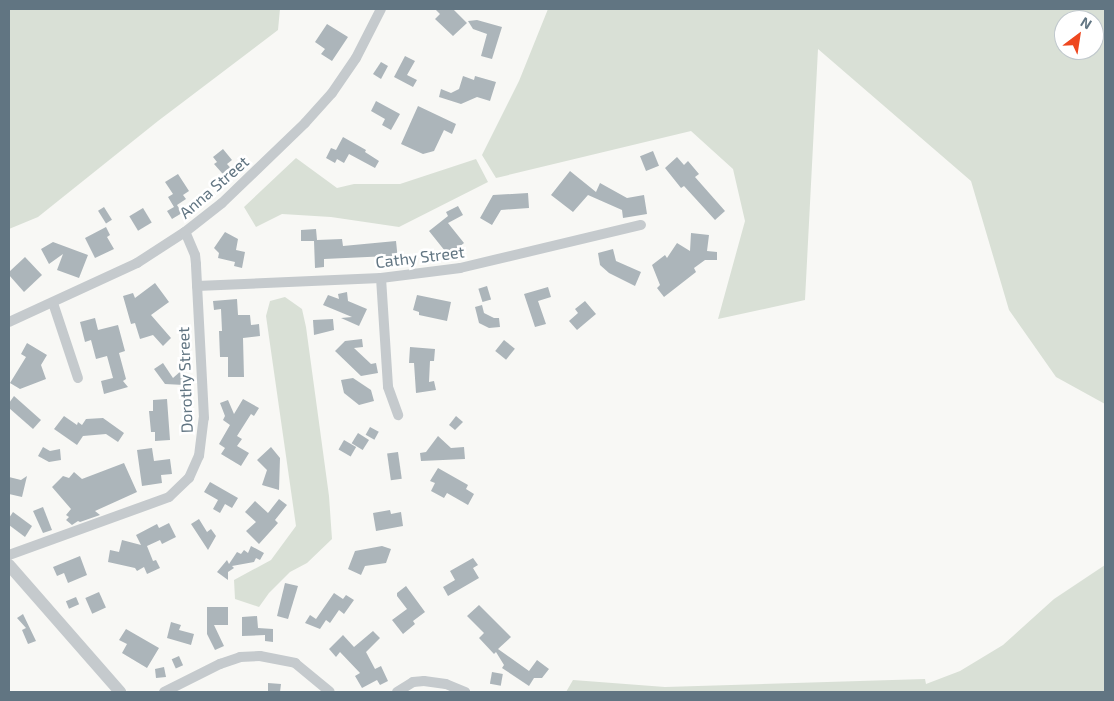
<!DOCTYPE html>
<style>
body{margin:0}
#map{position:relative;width:1114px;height:701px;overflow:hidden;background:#f8f8f5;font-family:"Exo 2",sans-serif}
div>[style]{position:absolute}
.green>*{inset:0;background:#d9e0d6}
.building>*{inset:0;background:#acb5ba;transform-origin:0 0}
.minor>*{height:10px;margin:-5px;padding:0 5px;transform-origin:5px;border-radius:5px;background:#c5cacd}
.tertiary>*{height:12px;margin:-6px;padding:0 6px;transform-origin:6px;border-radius:6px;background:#c5cacd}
span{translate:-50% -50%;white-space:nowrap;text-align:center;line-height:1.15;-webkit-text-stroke:5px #fff;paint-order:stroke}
.street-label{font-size:16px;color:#617582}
.frame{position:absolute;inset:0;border:10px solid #617582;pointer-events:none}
.north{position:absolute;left:1054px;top:10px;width:50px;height:50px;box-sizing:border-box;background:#fff;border:1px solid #c0c8cd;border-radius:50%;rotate:31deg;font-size:14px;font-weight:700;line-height:20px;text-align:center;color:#617582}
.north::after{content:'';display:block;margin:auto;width:18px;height:22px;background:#ee471f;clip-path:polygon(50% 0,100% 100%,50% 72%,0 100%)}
</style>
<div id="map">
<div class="green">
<i style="clip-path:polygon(9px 9px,280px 9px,278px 30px,158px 121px,38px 217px,9px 229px)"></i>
<i style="clip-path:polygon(evenodd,548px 9px,1105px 9px,1105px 404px,1056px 377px,1009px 310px,971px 181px,818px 49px,805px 300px,718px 319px,745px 221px,733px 169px,691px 131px,496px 178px,482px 155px,519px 81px,548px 9px,1064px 20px,1094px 20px,1094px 50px,1064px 50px,1064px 20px)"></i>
<i style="clip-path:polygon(296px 158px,337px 188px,354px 184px,400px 184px,476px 159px,488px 182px,399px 227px,331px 217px,282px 214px,256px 227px,244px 207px)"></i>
<i style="clip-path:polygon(285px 297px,302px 309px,306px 327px,329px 496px,332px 539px,307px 563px,290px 572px,269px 593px,259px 607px,235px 599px,234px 580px,271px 560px,296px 526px,266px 316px,270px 301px)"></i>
<i style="clip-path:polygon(1105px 565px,1105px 692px,566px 692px,573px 680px,665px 687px,925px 679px,926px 684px,960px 671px,1003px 645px,1054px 599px)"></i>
</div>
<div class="building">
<i style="clip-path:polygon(435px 9px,453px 9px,467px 23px,453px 36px,435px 19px,440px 14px)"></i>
<i style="clip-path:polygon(477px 20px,502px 27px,492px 59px,481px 56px,487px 34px,473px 29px,468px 21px)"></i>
<i style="clip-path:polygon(327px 24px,348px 37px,332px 61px,321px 54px,325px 49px,315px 42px)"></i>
<i style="clip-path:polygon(405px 56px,415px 61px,407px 75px,417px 80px,413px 87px,394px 77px)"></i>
<i style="clip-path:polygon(381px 62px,388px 66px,381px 79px,373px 74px)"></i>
<i style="clip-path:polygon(463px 76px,474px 80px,475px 76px,496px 82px,490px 101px,477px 97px,461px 104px,439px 97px,441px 89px,451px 93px,459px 89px)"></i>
<i style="clip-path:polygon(376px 101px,400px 114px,391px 130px,382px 125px,385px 119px,371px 111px)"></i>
<i style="clip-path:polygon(418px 106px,456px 124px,452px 134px,444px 130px,434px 151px,423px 154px,401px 144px)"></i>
<i style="clip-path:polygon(343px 137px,366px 150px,365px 152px,379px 161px,375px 168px,349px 154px,344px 163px,337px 159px,335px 163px,326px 158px,331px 148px,336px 150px)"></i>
<i style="clip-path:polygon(223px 149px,232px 160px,227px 164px,237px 175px,229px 181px,214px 164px,217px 162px,213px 157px)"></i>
<i style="left:653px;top:151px;width:16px;height:14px;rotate:68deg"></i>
<i style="clip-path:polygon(677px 157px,684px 165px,688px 161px,699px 174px,695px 177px,725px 211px,715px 220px,684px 186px,681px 188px,665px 168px)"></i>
<i style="clip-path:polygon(570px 171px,596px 192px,600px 183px,627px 198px,644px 195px,647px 214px,623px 218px,622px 210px,588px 195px,573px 212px,551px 195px)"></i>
<i style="clip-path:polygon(178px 174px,189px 191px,183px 195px,186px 199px,177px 205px,182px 213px,172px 219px,167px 211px,174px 207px,168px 197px,173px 194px,165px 182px)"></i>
<i style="clip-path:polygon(528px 193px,529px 208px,501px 210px,492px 225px,480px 218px,493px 195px)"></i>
<i style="clip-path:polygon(458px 206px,463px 215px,448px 223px,464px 243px,449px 256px,429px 231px,448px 216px,446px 212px)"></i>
<i style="left:104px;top:207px;width:15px;height:7px;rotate:58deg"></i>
<i style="left:143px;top:208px;width:17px;height:16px;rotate:59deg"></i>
<i style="clip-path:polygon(106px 227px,110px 235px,107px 237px,114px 249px,95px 258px,85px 238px)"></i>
<i style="clip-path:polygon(316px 229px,317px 240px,342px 239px,343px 246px,396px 241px,398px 260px,390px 261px,389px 256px,324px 259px,324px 267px,315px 268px,314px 241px,301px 241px,301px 230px)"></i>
<i style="clip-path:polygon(225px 232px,238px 239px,236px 250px,245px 252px,242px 268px,234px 266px,235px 262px,218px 258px,219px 253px,214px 248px)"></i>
<i style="clip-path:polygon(691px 233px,709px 235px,707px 251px,717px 252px,717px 260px,705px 260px,694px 268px,696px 272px,664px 297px,657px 288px,660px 285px,652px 265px,665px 255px,667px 258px,677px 243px,690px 251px)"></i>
<i style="clip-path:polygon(53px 242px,88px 255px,79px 278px,57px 270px,63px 254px,49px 264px,41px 249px)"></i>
<i style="clip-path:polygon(613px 249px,616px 261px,641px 272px,635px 286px,609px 273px,600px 265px,598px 253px)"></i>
<i style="clip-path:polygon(25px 257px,42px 275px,24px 292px,9px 275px,9px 272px)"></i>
<i style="clip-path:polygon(155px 283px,169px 302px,151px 315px,171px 338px,163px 346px,153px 335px,140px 339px,135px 323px,131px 324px,123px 296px,133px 293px,135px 298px)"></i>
<i style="left:487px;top:286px;width:14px;height:9px;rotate:73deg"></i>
<i style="clip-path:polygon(548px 287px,551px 297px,538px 301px,546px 324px,535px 327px,524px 294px)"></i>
<i style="clip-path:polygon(347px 292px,348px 301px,367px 309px,359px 326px,341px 318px,352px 317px,323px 305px,328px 295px,339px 299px,338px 294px)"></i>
<i style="clip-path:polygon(417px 295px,451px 302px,447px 321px,419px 315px,419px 312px,413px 310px)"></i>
<i style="clip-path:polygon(237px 299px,238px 315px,250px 315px,251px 325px,259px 324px,260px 336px,243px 338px,244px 377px,228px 377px,228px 357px,220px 357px,219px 331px,222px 331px,221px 309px,214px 310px,213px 301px)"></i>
<i style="clip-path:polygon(585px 301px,596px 314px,577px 330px,569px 321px,578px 313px,575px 309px)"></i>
<i style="clip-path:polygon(482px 305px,484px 313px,494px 318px,499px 318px,500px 327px,489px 328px,479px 323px,475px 307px)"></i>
<i style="clip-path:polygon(95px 318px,98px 330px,118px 325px,125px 351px,119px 353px,126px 379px,123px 381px,128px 387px,104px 394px,101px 381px,113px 378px,107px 356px,96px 359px,91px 340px,85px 342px,80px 322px)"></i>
<i style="clip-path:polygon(333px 319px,334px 330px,314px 335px,313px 320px)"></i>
<i style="clip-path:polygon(362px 339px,363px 347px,354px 348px,371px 364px,376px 363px,378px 373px,361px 376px,335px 351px,345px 341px)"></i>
<i style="left:504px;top:340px;width:14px;height:14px;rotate:39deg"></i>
<i style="clip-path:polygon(27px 343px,47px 355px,41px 365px,46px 379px,20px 389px,10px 383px,26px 357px,21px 354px)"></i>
<i style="clip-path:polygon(410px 347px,435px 349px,434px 361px,430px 361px,429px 382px,434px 381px,436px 390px,416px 393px,414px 363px,409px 363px)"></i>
<i style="clip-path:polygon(163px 363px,173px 378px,182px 370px,191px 380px,184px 385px,165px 384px,154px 369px)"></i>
<i style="clip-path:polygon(353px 378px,371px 390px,374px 401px,359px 405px,344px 393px,341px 380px)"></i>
<i style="clip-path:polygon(14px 396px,41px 420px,33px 429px,9px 408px,9px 403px)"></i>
<i style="clip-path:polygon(167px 399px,170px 440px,155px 441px,155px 432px,151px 432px,149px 411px,153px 411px,153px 400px)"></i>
<i style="clip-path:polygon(243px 399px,259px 408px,254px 416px,251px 414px,237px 436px,242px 439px,237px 446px,249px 453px,241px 466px,221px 454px,225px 448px,219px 444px,230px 425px,223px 420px,225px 416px,220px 403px,228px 400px,234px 414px)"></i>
<i style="clip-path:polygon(64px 416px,77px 425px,78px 422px,82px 425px,86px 419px,103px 418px,124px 433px,118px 442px,106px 434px,83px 436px,77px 445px,54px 429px)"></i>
<i style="clip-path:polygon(456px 416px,463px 422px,455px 430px,449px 425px)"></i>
<i style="left:370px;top:427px;width:10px;height:9px;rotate:29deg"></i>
<i style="left:358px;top:433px;width:13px;height:12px;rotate:32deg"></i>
<i style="clip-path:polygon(438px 436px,451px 448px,464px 447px,465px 459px,421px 461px,420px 453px,426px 452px)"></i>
<i style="left:344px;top:440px;width:14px;height:11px;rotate:30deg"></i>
<i style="clip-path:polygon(43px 447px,50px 451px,60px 449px,61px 460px,49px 462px,38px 456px)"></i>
<i style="clip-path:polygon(271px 447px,280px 458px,279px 490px,262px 485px,267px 470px,257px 460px)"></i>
<i style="clip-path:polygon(152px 448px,154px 461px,170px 459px,172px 474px,161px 475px,162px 483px,142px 486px,137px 450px)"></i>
<i style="left:398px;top:452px;width:27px;height:11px;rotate:82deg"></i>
<i style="clip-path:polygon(124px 463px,137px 492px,95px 511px,100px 515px,80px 522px,78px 521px,72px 525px,66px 520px,69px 517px,66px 515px,71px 509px,52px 487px,63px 476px,69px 478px,74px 472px,82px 479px)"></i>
<i style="clip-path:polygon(438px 468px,468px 485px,466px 489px,474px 494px,468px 505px,447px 493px,444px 498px,431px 491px,435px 483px,430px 481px)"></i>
<i style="clip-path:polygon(27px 476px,22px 497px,9px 494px,9px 477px,21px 480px)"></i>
<i style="clip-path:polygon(210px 482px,238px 498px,232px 508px,225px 504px,220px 513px,213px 509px,218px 500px,204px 492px)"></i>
<i style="clip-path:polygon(279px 499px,287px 505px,275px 520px,278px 523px,259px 544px,246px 531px,256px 522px,245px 512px,255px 501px,268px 513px)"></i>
<i style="clip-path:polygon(43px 507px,52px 530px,43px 533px,33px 511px)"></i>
<i style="clip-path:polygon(390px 510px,391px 514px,401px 512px,403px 526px,376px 531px,373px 513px)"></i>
<i style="clip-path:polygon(13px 512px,32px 526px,25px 537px,9px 525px,9px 518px)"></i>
<i style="clip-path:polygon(199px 519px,207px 532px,211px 529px,216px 536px,208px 550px,191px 524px)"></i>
<i style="clip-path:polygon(169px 523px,176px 537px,162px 544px,160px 540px,147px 546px,153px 561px,156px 560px,160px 568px,147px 574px,144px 567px,137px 571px,135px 568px,108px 562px,110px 550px,119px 552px,122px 540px,141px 545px,136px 535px,157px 524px,159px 528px)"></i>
<i style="clip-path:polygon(251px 546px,264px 553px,260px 560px,256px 558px,254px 562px,232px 566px,234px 568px,228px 572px,228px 580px,217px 572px,227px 560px,229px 564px,237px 552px,241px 554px,244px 550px,248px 553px)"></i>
<i style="clip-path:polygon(382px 546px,391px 549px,386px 563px,365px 566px,361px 575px,348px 569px,355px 551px)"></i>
<i style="clip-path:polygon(80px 556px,87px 575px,68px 583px,64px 573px,57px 576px,53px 567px)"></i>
<i style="clip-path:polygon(473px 558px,478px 565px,473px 568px,479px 578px,448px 596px,443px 587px,455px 580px,450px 571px)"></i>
<i style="clip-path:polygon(285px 583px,298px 586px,288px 619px,277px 616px)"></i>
<i style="clip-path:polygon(406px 586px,425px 612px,413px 621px,415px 624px,403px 634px,392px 620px,407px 609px,397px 596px,397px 593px)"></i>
<i style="left:99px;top:592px;width:17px;height:15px;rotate:66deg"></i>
<i style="clip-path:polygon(334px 593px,343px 599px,346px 595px,354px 600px,344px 614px,339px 610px,330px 623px,326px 620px,320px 629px,305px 623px,310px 615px,316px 619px)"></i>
<i style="left:76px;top:597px;width:8px;height:11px;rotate:67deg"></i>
<i style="clip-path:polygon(479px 605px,511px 637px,498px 649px,529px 671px,537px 660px,549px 669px,542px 678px,534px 678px,529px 686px,502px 668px,504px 665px,496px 652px,494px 654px,479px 638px,484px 633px,467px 616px)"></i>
<i style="clip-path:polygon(207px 607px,228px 607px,228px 625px,214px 625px,224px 646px,215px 650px,207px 634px)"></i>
<i style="clip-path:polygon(23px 614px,36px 641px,28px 644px,22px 630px,26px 628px,17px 618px)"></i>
<i style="clip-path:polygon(257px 616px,258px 628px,273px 629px,273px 642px,265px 641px,265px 635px,242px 636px,242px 617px)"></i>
<i style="clip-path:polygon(171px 622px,181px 625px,179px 630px,194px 634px,191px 645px,167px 638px)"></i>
<i style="clip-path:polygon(126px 629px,159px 648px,147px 668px,122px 653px,127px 644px,119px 640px)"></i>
<i style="clip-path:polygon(373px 631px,380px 638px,366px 652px,375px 669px,381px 666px,388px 681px,380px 685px,377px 680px,362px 688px,355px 676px,360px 673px,340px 652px,336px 657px,329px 649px,343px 635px,354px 647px)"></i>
<i style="left:179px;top:656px;width:10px;height:8px;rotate:66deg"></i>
<i style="clip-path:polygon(164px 667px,166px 677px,156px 678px,155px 669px)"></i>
<i style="left:492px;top:672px;width:11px;height:12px;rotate:10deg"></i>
<i style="clip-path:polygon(268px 683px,281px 684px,280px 692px,268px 692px)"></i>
</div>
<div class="minor">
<i style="left:381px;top:278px;width:109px;rotate:86.3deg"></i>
<i style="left:388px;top:387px;width:30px;rotate:70deg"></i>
<i style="left:197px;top:286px;width:184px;rotate:-2.5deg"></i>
<i style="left:381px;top:278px;width:80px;rotate:-7.2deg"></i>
<i style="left:460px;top:268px;width:186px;rotate:-13.4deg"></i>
<i style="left:53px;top:303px;width:79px;rotate:71.6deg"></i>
<i style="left:9px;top:322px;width:141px;rotate:-24.7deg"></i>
<i style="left:137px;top:263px;width:57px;rotate:-32.9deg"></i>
<i style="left:185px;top:232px;width:47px;rotate:-38.1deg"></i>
<i style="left:222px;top:203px;width:115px;rotate:-43.9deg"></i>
<i style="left:305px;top:123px;width:40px;rotate:-48deg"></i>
<i style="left:332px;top:93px;width:42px;rotate:-55.6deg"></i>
<i style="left:356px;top:58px;width:55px;rotate:-63deg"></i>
<i style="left:9px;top:555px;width:170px;rotate:-19.9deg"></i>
<i style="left:169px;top:497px;width:28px;rotate:-44deg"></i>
<i style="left:189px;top:478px;width:24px;rotate:-66deg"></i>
<i style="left:199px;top:456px;width:38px;rotate:-83deg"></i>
<i style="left:204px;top:418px;width:154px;rotate:-93deg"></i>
<i style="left:196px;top:264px;width:9px;rotate:-96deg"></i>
<i style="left:195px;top:255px;width:25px;rotate:-113deg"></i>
<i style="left:164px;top:692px;width:63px;rotate:-26.6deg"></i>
<i style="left:220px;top:664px;width:21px;rotate:-19deg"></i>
<i style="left:240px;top:657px;width:20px;rotate:-3deg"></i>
<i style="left:260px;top:656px;width:36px;rotate:11deg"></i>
<i style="left:295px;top:663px;width:45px;rotate:39.6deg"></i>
<i style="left:397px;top:692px;width:19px;rotate:-32deg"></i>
<i style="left:413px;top:682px;width:11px;rotate:-5deg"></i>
<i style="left:424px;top:681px;width:22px;rotate:8deg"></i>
<i style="left:446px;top:684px;width:21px;rotate:23deg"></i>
</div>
<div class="tertiary">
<i style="left:9px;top:565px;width:169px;rotate:48.8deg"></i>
</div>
<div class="street-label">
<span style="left:214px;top:187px;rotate:-41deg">Anna Street</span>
<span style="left:420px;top:257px;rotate:-7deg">Cathy Street</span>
<span style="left:185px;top:380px;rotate:-92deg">Dorothy Street</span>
</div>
<div class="frame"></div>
<div class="north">N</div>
</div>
